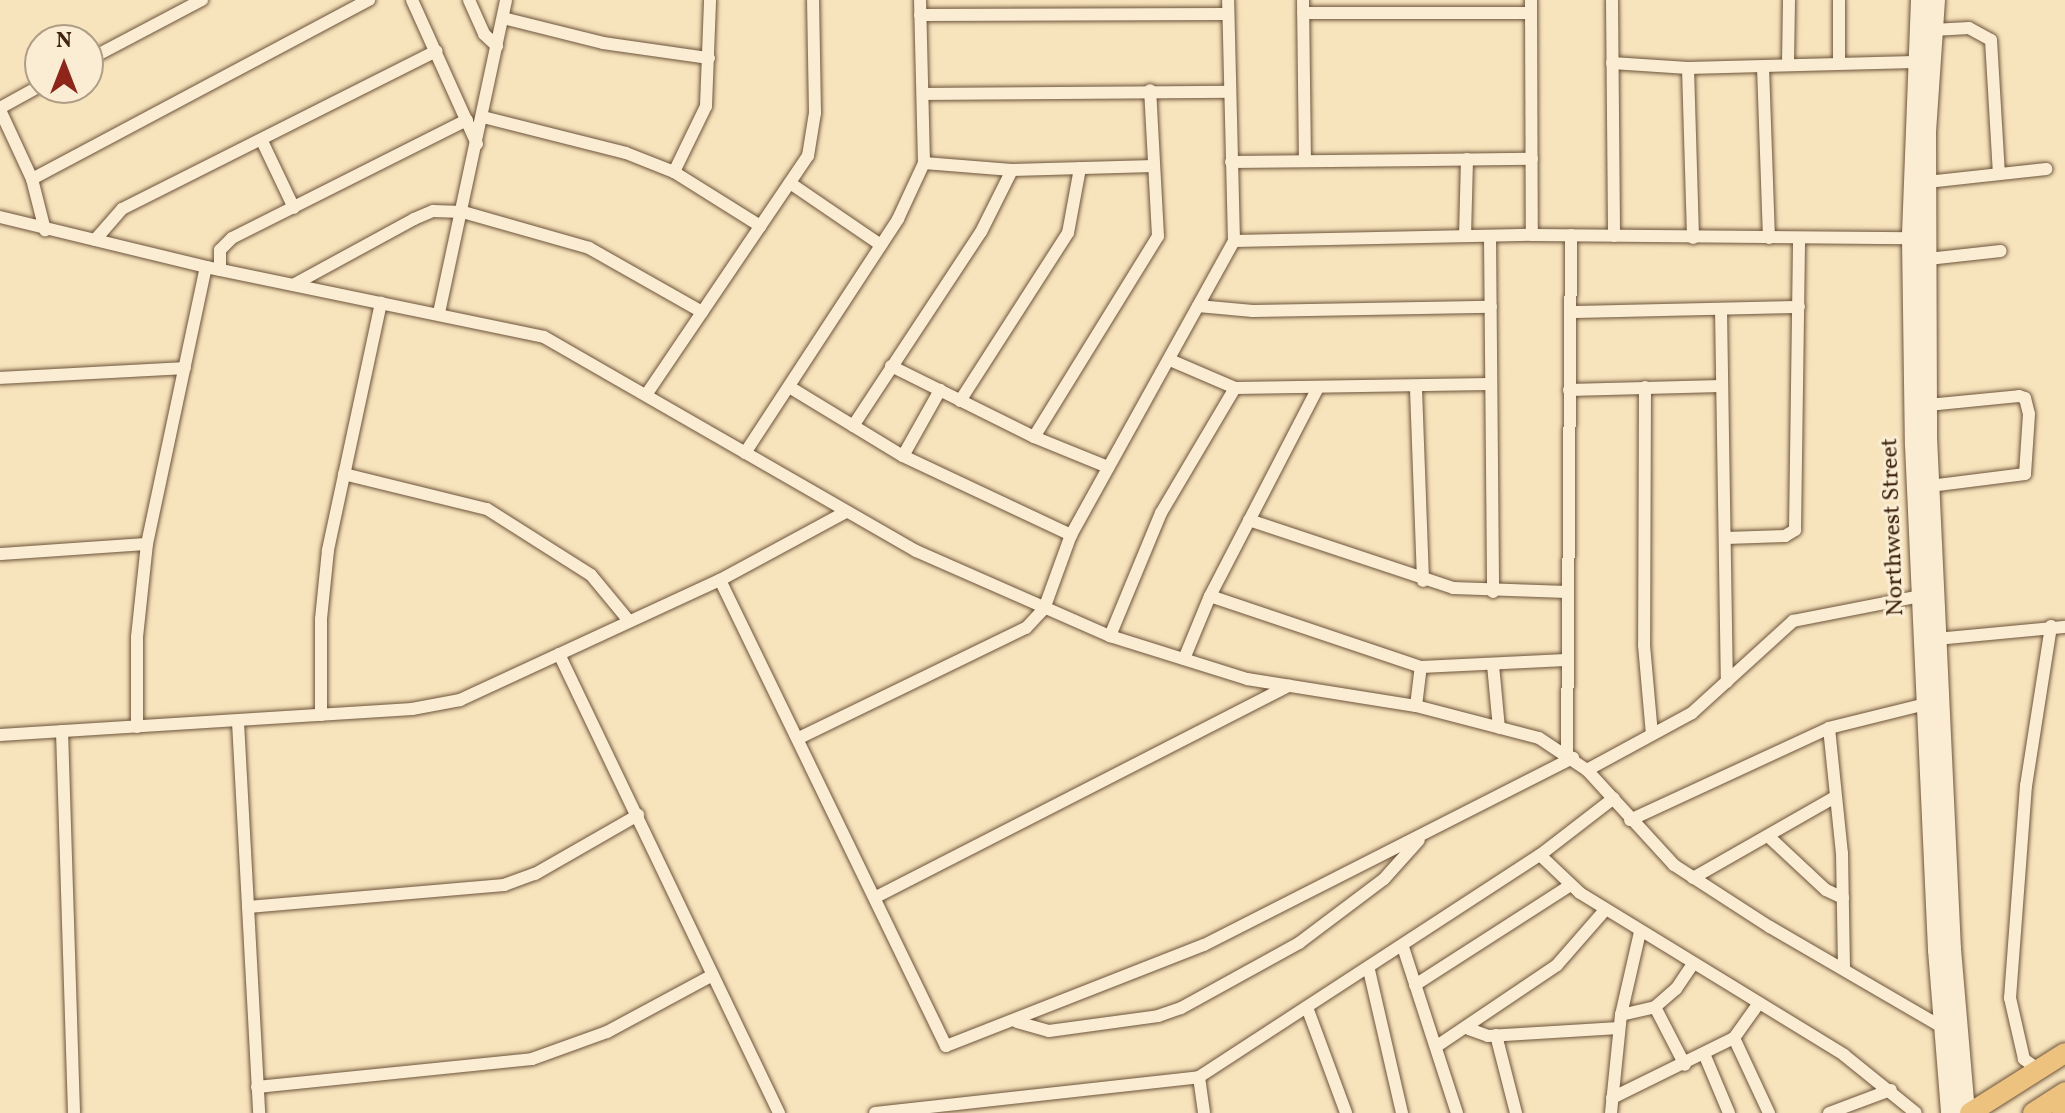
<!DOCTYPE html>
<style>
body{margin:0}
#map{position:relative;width:2065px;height:1113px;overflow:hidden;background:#f7e3bc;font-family:Vollkorn,serif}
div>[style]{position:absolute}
.roads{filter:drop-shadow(0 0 2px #6d543b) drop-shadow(0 0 2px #6d543b)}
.street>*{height:12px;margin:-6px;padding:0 6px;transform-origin:6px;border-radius:6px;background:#faedd3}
.secondary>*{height:18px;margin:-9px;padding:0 9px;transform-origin:9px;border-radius:9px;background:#faedd3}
.primary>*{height:20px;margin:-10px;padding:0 10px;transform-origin:10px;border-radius:10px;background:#ecc27e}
span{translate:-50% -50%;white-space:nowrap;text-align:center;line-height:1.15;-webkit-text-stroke:6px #faedd3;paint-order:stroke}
.street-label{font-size:24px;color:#3f2510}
.north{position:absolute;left:24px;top:24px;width:80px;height:80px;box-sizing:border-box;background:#faedd3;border:2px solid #af9d85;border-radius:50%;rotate:0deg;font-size:22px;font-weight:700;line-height:32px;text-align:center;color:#3f2510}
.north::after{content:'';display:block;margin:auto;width:28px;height:36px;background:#8f2418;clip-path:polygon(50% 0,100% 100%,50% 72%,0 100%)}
</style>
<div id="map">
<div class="roads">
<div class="street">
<i style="left:412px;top:0;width:158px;rotate:65.7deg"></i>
<i style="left:469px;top:0;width:37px;rotate:66deg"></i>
<i style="left:484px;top:34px;width:18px;rotate:43deg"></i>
<i style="left:1303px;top:0;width:159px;rotate:89.3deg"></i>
<i style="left:1531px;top:0;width:235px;rotate:89.8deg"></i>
<i style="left:1612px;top:0;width:236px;rotate:89.5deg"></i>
<i style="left:1303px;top:13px;width:228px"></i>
<i style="left:920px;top:15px;width:307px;rotate:-0.2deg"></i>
<i style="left:503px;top:18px;width:103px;rotate:14deg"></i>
<i style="left:603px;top:43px;width:107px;rotate:8.1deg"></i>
<i style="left:1933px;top:30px;width:36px;rotate:-3deg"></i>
<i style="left:1969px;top:28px;width:25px;rotate:29deg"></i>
<i style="left:1991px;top:40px;width:134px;rotate:86.6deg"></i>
<i style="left:88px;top:60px;width:129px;rotate:-27.8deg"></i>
<i style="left:1839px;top:62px;width:62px;rotate:-90deg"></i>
<i style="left:1612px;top:63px;width:76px;rotate:3.8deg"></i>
<i style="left:1688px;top:68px;width:226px;rotate:-1.5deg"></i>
<i style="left:1788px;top:64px;width:64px;rotate:-89.1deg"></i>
<i style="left:1763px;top:67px;width:171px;rotate:88deg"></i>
<i style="left:1688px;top:68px;width:170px;rotate:88.3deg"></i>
<i style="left:924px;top:94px;width:305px;rotate:-0.4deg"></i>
<i style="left:0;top:108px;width:46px;rotate:-28.8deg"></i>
<i style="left:0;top:110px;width:76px;rotate:65.1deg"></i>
<i style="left:32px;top:179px;width:53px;rotate:75.7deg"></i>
<i style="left:483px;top:117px;width:147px;rotate:14.1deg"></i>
<i style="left:626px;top:153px;width:52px;rotate:21.6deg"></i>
<i style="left:674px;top:172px;width:102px;rotate:32.1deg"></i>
<i style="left:262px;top:141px;width:74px;rotate:64.5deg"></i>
<i style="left:1231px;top:162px;width:301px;rotate:-0.6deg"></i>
<i style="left:924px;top:163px;width:88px;rotate:4.5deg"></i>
<i style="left:1012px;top:170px;width:142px;rotate:-1.6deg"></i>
<i style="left:674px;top:172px;width:73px;rotate:-64.1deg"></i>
<i style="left:706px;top:106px;width:106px;rotate:-87.8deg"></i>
<i style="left:32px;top:179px;width:382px;rotate:-28deg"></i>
<i style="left:1927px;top:182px;width:120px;rotate:-6.2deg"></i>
<i style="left:790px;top:183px;width:110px;rotate:34.3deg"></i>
<i style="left:0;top:217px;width:212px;rotate:13.6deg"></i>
<i style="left:206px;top:267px;width:345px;rotate:11.7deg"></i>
<i style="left:544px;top:337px;width:429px;rotate:29.9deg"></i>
<i style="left:916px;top:551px;width:212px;rotate:23.7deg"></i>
<i style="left:1110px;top:636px;width:144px;rotate:17.4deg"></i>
<i style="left:1247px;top:679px;width:171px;rotate:9.1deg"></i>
<i style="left:1416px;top:706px;width:127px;rotate:14.6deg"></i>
<i style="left:1539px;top:738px;width:58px;rotate:33.7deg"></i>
<i style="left:1587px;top:770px;width:129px;rotate:47.5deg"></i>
<i style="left:1674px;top:865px;width:114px;rotate:32.9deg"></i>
<i style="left:1770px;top:927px;width:205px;rotate:30.2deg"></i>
<i style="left:1465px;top:236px;width:77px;rotate:-88.5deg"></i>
<i style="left:1490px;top:236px;width:356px;rotate:89.5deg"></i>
<i style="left:95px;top:240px;width:41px;rotate:-48.9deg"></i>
<i style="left:122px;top:209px;width:352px;rotate:-26.7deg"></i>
<i style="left:1234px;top:241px;width:298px;rotate:-1.2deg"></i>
<i style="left:1532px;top:235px;width:379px;rotate:0.5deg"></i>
<i style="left:1928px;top:259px;width:73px;rotate:-6.3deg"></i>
<i style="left:220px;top:270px;width:20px;rotate:-90deg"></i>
<i style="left:220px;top:250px;width:17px;rotate:-45deg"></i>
<i style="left:232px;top:238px;width:263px;rotate:-26.7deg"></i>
<i style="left:293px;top:285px;width:138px;rotate:-28.6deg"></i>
<i style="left:414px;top:219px;width:21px;rotate:-23deg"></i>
<i style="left:433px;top:211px;width:30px;rotate:2deg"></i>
<i style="left:463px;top:212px;width:131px;rotate:15.9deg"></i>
<i style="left:589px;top:248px;width:130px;rotate:29.5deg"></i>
<i style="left:1198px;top:306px;width:55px;rotate:5.2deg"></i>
<i style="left:1253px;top:311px;width:238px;rotate:-1deg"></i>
<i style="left:1721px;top:309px;width:373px;rotate:89.1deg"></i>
<i style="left:1571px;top:312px;width:228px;rotate:-1.3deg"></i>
<i style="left:439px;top:313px;width:320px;rotate:-77.9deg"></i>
<i style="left:1170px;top:360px;width:71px;rotate:23.3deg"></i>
<i style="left:1235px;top:388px;width:254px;rotate:-0.9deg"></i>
<i style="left:891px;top:366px;width:160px;rotate:26.4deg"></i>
<i style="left:1034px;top:437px;width:80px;rotate:22.1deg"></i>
<i style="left:0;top:378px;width:185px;rotate:-3.1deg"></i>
<i style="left:1645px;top:387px;width:258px;rotate:90.2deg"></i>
<i style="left:1644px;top:645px;width:89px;rotate:84.9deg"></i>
<i style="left:791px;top:388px;width:131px;rotate:31.3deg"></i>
<i style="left:903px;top:456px;width:186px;rotate:25.2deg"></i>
<i style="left:1416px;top:389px;width:192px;rotate:87.9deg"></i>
<i style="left:1569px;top:390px;width:152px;rotate:-1.5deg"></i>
<i style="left:646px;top:395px;width:289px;rotate:-55.9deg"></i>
<i style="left:808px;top:156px;width:44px;rotate:-80.8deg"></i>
<i style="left:815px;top:113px;width:113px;rotate:-91deg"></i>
<i style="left:960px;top:401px;width:200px;rotate:-57.3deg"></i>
<i style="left:1068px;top:233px;width:66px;rotate:-79.5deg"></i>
<i style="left:1928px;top:405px;width:91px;rotate:-5.6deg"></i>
<i style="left:2019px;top:396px;width:6px;rotate:18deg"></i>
<i style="left:2025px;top:398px;width:16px;rotate:76deg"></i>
<i style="left:2029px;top:414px;width:60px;rotate:93.8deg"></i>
<i style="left:2025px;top:474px;width:96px;rotate:172.8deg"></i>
<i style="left:853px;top:426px;width:232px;rotate:-56.6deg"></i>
<i style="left:981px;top:232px;width:69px;rotate:-63.4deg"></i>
<i style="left:1034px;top:437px;width:236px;rotate:-58.3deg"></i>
<i style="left:1158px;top:236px;width:146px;rotate:-93.1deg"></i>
<i style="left:745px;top:453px;width:280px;rotate:-56.8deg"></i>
<i style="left:898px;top:219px;width:62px;rotate:-65.1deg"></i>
<i style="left:924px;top:163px;width:163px;rotate:-91.4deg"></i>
<i style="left:903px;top:456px;width:76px;rotate:-60.7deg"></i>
<i style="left:344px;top:474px;width:147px;rotate:13.8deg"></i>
<i style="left:487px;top:509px;width:123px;rotate:32.4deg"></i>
<i style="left:591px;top:575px;width:60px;rotate:50.4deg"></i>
<i style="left:1249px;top:520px;width:215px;rotate:18.4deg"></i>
<i style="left:1453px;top:588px;width:114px;rotate:2deg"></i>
<i style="left:1726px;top:538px;width:59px;rotate:-1.9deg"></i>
<i style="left:1785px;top:536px;width:12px;rotate:-31deg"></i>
<i style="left:1795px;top:530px;width:291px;rotate:-89.2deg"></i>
<i style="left:0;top:554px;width:147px;rotate:-3.9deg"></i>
<i style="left:720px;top:580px;width:518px;rotate:64.13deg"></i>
<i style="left:946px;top:1046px;width:277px;rotate:-21.4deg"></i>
<i style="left:1204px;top:945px;width:414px;rotate:-26.9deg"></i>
<i style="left:1210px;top:596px;width:223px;rotate:18.6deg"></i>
<i style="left:1421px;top:667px;width:145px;rotate:-2.8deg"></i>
<i style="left:1110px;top:636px;width:133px;rotate:-67.5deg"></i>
<i style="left:1161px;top:513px;width:145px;rotate:-59.4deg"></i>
<i style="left:1937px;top:639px;width:129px;rotate:-5.4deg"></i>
<i style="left:559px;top:654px;width:509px;rotate:64.39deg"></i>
<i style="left:1184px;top:659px;width:68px;rotate:-67.6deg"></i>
<i style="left:1210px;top:596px;width:232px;rotate:-62.6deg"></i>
<i style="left:1493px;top:665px;width:63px;rotate:84.6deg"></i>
<i style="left:1416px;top:706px;width:39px;rotate:-83deg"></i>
<i style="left:321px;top:715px;width:96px;rotate:-90deg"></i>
<i style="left:321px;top:619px;width:69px;rotate:-84.2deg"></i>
<i style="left:328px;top:550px;width:253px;rotate:-77.9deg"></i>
<i style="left:238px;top:722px;width:392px;rotate:86.9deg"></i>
<i style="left:137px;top:727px;width:90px;rotate:-90deg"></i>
<i style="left:137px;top:637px;width:94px;rotate:-83.9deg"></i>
<i style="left:147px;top:544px;width:283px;rotate:-78deg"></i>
<i style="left:1829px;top:728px;width:126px;rotate:84.1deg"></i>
<i style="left:1842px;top:853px;width:115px;rotate:89deg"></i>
<i style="left:62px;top:731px;width:382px;rotate:88.2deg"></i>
<i style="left:0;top:735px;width:413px;rotate:-3.6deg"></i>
<i style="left:412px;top:709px;width:49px;rotate:-10.6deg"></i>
<i style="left:460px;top:700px;width:286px;rotate:-24.8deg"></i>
<i style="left:720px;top:580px;width:143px;rotate:-28.4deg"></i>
<i style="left:799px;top:738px;width:252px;rotate:-25.9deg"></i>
<i style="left:1026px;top:628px;width:26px;rotate:-47deg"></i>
<i style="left:1044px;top:609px;width:79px;rotate:-70deg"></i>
<i style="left:1071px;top:535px;width:336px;rotate:-61deg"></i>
<i style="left:1234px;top:241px;width:241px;rotate:-91.4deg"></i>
<i style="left:1567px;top:754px;width:519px;rotate:-89.56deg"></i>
<i style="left:1587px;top:770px;width:119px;rotate:-28.5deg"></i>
<i style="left:1692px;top:713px;width:137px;rotate:-42.3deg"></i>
<i style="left:1793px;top:621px;width:130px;rotate:-11.1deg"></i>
<i style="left:1630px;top:820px;width:219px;rotate:-24.8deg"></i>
<i style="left:1829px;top:728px;width:100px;rotate:-13.9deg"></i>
<i style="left:1768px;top:836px;width:79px;rotate:43deg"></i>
<i style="left:1826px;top:890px;width:19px;rotate:25deg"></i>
<i style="left:1540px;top:855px;width:55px;rotate:43.5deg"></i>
<i style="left:1580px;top:893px;width:310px;rotate:31.5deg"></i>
<i style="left:1844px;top:1055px;width:92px;rotate:38.9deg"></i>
<i style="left:1693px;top:878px;width:163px;rotate:-29.7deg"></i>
<i style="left:876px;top:897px;width:464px;rotate:-27.1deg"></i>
<i style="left:248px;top:907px;width:257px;rotate:-4.9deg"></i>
<i style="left:504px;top:885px;width:33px;rotate:-20deg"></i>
<i style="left:535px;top:874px;width:119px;rotate:-29.8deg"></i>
<i style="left:1403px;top:947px;width:175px;rotate:72deg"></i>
<i style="left:1369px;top:970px;width:147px;rotate:77deg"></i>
<i style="left:1415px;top:985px;width:185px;rotate:-32.7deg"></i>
<i style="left:1655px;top:1007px;width:65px;rotate:62.7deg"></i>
<i style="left:1308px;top:1010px;width:110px;rotate:69.7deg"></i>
<i style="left:1621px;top:1015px;width:35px;rotate:-13deg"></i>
<i style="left:1655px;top:1007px;width:28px;rotate:-41deg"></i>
<i style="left:1676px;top:989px;width:30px;rotate:-56deg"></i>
<i style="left:1017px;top:1022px;width:33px;rotate:16deg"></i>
<i style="left:1049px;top:1031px;width:110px;rotate:-7.8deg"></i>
<i style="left:1158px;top:1016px;width:24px;rotate:-19deg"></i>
<i style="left:1181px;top:1008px;width:135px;rotate:-28.8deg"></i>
<i style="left:1299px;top:943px;width:106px;rotate:-37deg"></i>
<i style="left:1384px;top:879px;width:52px;rotate:-48.1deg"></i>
<i style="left:1469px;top:1029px;width:20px;rotate:20deg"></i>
<i style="left:1488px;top:1036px;width:131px;rotate:-3.5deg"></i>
<i style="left:1496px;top:1035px;width:81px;rotate:75.6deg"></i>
<i style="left:1734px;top:1038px;width:83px;rotate:65deg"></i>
<i style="left:1437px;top:1046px;width:145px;rotate:-34deg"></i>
<i style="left:1557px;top:965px;width:73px;rotate:-48.9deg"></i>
<i style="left:1705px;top:1056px;width:62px;rotate:67.2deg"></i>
<i style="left:2039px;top:1070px;width:19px;rotate:-144deg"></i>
<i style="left:2024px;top:1059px;width:63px;rotate:-102.9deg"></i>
<i style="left:2010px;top:998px;width:213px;rotate:-85.7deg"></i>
<i style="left:2026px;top:786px;width:162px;rotate:-81.1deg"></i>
<i style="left:1199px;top:1077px;width:36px;rotate:82deg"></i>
<i style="left:257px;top:1087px;width:276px;rotate:-5.8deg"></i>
<i style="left:532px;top:1059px;width:80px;rotate:-19.8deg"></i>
<i style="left:607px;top:1032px;width:120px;rotate:-28.3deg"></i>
<i style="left:1612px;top:1098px;width:136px;rotate:-26.2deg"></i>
<i style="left:1734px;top:1038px;width:43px;rotate:-54.5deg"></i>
<i style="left:875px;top:1113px;width:326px;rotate:-6.3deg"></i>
<i style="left:1199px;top:1077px;width:407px;rotate:-33.1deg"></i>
<i style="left:1540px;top:855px;width:93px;rotate:-37.6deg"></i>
<i style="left:1611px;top:1113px;width:99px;rotate:-84.2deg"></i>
<i style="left:1621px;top:1015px;width:85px;rotate:-77.1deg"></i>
<i style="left:1829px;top:1113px;width:66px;rotate:-20.4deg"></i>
</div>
<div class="secondary">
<i style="left:1920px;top:0;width:238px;rotate:92.2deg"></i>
<i style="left:1911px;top:238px;width:207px;rotate:89.2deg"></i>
<i style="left:1914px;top:445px;width:506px;rotate:87.39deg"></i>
<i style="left:1937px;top:950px;width:164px;rotate:85.4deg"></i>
<i style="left:1936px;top:0;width:132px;rotate:93.9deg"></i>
<i style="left:1927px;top:132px;width:305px;rotate:89.8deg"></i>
<i style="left:1928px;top:437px;width:513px;rotate:87.32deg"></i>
<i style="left:1952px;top:949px;width:165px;rotate:85.1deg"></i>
</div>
<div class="primary">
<i style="left:1970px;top:1113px;width:112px;rotate:-32.3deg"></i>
<i style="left:2033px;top:1113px;width:38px;rotate:-33deg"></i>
<i style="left:2062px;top:1113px;width:4px;rotate:-34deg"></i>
</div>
</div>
<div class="street-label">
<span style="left:1894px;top:527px;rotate:-92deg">Northwest Street</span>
</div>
<div class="north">N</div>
</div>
